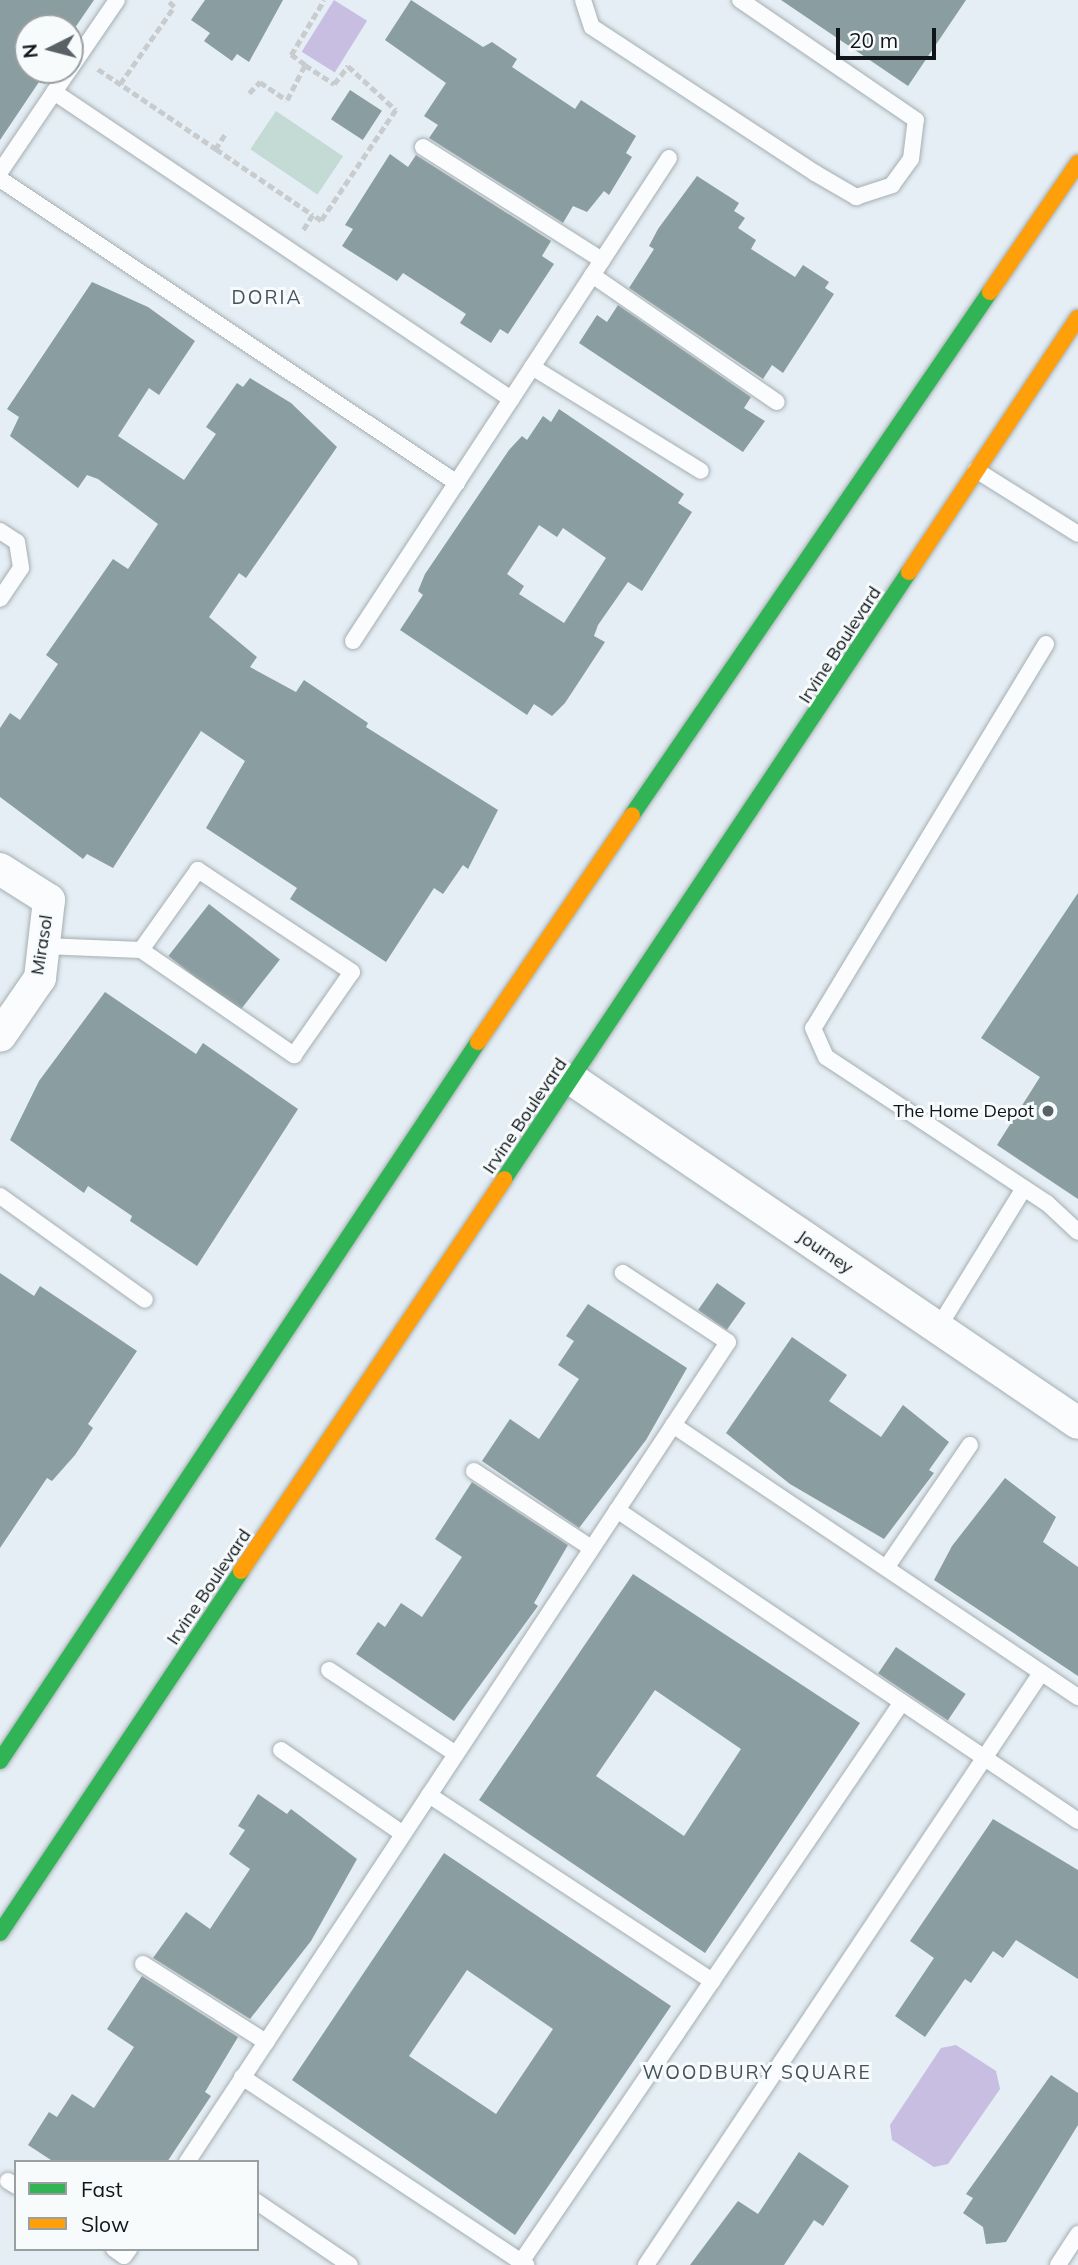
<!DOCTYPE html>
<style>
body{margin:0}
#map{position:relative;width:1078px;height:2265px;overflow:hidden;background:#e4eef4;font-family:Mulish,sans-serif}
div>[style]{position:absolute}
.green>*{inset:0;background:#c3dbd4;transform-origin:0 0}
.water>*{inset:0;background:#c8bee2;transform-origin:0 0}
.building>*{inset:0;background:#8a9da0;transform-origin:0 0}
.path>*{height:4.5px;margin-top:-2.25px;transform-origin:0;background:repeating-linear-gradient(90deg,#c9ccce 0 7px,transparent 0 10.5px)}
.roads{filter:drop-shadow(0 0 2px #a6aeb2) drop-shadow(0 0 2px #a6aeb2)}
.lane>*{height:16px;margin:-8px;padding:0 8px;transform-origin:8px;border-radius:8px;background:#fbfcfd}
.street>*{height:32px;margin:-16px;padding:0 16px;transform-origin:16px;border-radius:16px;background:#fbfcfd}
.fast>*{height:16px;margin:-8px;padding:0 8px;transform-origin:8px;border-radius:8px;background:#30b455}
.slow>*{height:16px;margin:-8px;padding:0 8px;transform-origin:8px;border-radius:8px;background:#ff9f0a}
.dots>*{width:19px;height:19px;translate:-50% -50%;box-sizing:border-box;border:4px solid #f7fbfc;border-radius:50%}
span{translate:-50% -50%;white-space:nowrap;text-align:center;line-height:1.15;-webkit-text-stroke:6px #f7fbfc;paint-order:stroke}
.street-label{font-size:18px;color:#0f1519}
.poi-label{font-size:18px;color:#0f1519}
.right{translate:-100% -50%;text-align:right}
.neighbourhood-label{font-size:19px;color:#44535b;letter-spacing:2px}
.legend{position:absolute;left:14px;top:2160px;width:245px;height:91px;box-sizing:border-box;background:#f7fbfc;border:2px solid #9a9fa1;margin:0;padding:9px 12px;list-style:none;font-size:21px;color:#0f1519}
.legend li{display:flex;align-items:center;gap:14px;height:35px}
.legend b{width:35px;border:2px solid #9a9fa1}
.north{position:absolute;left:14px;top:14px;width:70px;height:70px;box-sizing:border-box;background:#f7fbfc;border:2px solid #9a9fa1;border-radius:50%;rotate:264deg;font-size:19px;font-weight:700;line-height:28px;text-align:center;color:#0f1519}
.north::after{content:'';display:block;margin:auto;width:24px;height:32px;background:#5a6166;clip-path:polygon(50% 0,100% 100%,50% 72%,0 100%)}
.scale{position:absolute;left:836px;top:28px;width:100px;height:32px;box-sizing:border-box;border:4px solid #0f1519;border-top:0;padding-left:9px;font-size:21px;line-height:24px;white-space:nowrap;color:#0f1519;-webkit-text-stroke:5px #f7fbfc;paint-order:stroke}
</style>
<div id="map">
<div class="green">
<i style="left:276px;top:111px;width:81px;height:46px;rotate:34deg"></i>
</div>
<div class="water">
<i style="left:334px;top:0;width:39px;height:61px;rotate:32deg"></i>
<i style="clip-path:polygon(956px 2045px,996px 2071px,1000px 2089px,948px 2164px,934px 2167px,892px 2140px,890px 2125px,941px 2048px)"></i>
</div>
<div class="building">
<i style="clip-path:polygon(0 0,94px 0,70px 35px,70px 28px,28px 28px,28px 70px,47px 70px,0 140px)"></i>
<i style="clip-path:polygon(205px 0,283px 0,249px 62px,237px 54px,232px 61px,204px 41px,210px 33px,191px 20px)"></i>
<i style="clip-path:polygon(411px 0,483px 47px,492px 42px,517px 59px,512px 67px,575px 109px,581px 100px,636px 136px,626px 153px,632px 157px,609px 195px,604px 191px,587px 212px,573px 206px,563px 223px,429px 138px,438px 125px,424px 116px,446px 83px,385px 40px)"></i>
<i style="clip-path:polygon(781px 0,966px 0,908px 86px)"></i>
<i style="left:350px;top:90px;width:38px;height:35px;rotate:33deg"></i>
<i style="clip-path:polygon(390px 154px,408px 167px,416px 155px,551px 241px,542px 256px,554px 264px,508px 334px,500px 329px,491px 343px,460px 323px,466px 314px,403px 273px,397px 281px,342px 246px,353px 229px,345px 225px)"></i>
<i style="clip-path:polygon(697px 176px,739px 203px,734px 211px,745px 218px,738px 228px,756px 240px,751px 249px,795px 277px,803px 265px,829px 282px,825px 288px,834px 294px,783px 373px,772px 365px,763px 379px,629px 288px,654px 249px,649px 246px,658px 229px)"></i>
<i style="clip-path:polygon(92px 282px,148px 307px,195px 341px,159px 395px,149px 388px,118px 436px,184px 480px,216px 434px,206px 427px,237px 383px,243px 387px,250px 378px,291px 403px,337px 447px,246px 578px,239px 573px,209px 617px,257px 657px,250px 667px,296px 692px,304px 680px,368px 723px,366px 727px,498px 810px,468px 869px,463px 865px,443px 894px,434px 888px,386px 962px,290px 899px,297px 888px,206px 828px,245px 761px,201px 731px,113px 868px,87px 854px,83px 859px,0 797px,0 728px,10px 713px,20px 720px,58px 664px,46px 655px,113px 559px,128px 569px,158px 524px,98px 479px,87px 475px,78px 488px,10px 436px,19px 417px,7px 409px)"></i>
<i style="clip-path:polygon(618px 305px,751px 397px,744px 408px,765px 421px,743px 452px,579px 343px,597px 315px,607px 322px)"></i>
<i style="clip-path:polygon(evenodd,559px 409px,684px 494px,678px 503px,692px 512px,642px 591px,628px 582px,598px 625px,594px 636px,605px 642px,565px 703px,552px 716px,534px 704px,527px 715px,400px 630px,423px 595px,418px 591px,425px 574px,509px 450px,522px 436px,527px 440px,543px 416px,551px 422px,559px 409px,539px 525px,557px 537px,563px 528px,606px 558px,564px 623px,519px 594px,524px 586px,507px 574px,539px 525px)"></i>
<i style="clip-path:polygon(1078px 893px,1078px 1199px,997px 1145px,1040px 1077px,981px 1038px)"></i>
<i style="left:209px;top:904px;width:90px;height:66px;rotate:38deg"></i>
<i style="clip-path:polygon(105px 992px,196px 1054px,203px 1043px,298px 1109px,197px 1266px,130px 1221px,132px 1216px,88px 1186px,84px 1193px,10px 1140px,39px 1081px)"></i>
<i style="clip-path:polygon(0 1273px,34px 1296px,40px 1286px,137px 1351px,88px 1424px,93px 1428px,75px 1455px,52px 1481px,47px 1478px,0 1548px)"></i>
<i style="left:717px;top:1283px;width:35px;height:33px;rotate:35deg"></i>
<i style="clip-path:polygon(588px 1304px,687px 1368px,646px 1440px,579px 1528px,482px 1461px,510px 1419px,539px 1439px,579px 1379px,558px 1365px,574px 1341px,566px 1336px)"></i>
<i style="clip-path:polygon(792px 1337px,847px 1375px,829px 1401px,881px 1437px,903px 1405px,949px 1442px,929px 1470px,934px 1473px,884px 1539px,790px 1484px,726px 1433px)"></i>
<i style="clip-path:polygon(1005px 1478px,1056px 1517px,1043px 1542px,1078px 1567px,1078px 1676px,934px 1580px,952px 1546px)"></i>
<i style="clip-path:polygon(472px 1482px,568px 1545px,534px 1603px,538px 1606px,454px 1721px,356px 1654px,378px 1622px,385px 1627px,401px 1603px,422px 1617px,462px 1557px,435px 1539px)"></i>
<i style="clip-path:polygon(evenodd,633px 1574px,860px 1723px,705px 1953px,479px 1800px,633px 1574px,655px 1690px,741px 1749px,684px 1836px,596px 1776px,655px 1690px)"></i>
<i style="left:896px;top:1647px;width:84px;height:32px;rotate:34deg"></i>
<i style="clip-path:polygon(258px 1794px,287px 1814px,291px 1809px,357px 1859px,311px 1941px,250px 2019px,153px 1958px,186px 1912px,210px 1929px,250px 1869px,229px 1854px,245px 1830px,238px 1826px)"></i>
<i style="clip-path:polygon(993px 1819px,1078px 1870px,1078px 1979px,1016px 1940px,1003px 1958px,993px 1951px,971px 1983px,965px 1979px,925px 2037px,895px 2016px,934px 1958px,910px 1941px)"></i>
<i style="clip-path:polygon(evenodd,444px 1853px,671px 2006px,515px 2235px,292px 2080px,444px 1853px,467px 1970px,553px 2029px,496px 2114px,409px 2056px,467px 1970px)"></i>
<i style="clip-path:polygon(142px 1976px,238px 2037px,205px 2092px,211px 2096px,167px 2162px,54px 2162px,28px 2145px,49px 2112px,57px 2117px,72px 2094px,94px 2108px,134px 2047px,107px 2029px)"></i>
<i style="clip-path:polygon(1051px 2075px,1078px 2093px,1078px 2125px,1006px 2242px,986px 2244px,983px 2227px,963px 2213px,973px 2198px,966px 2194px)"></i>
<i style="clip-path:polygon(799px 2152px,849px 2186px,823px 2226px,814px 2220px,784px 2265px,690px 2265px,738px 2201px,758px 2214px)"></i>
</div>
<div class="path">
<i style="left:305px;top:65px;width:17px;rotate:-144deg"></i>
<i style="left:291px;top:55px;width:64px;rotate:-59deg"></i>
<i style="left:98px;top:69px;width:143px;rotate:34.1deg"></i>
<i style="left:120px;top:84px;width:94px;rotate:-55deg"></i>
<i style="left:174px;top:7px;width:10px;rotate:-135deg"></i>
<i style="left:249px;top:93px;width:16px;rotate:-45deg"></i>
<i style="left:260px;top:82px;width:32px;rotate:34deg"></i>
<i style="left:287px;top:100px;width:39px;rotate:-63deg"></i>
<i style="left:305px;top:65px;width:35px;rotate:33deg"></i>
<i style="left:334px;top:84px;width:23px;rotate:-52deg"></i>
<i style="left:348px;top:66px;width:65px;rotate:42.5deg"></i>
<i style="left:396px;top:110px;width:134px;rotate:124deg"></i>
<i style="left:321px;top:221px;width:10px;rotate:-143deg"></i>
<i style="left:225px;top:135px;width:17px;rotate:123deg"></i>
<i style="left:216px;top:149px;width:117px;rotate:34.2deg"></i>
<i style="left:313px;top:215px;width:19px;rotate:122deg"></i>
</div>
<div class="roads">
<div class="lane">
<i style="left:583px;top:0;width:28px;rotate:72deg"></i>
<i style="left:592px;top:27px;width:267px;rotate:33.2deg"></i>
<i style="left:815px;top:173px;width:48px;rotate:30.3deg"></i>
<i style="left:856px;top:197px;width:38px;rotate:-18deg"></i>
<i style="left:892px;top:185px;width:32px;rotate:-54deg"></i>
<i style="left:911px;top:159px;width:39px;rotate:-83deg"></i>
<i style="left:916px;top:120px;width:213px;rotate:-145.7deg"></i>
<i style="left:70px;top:69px;width:83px;rotate:-55.7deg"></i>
<i style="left:54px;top:92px;width:551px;rotate:33.89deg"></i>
<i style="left:423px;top:147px;width:212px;rotate:32.3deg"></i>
<i style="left:0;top:172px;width:123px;rotate:-55.9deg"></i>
<i style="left:0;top:179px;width:549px;rotate:33.63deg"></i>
<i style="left:592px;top:275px;width:224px;rotate:34.5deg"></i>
<i style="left:532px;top:367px;width:198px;rotate:31.6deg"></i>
<i style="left:976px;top:470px;width:120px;rotate:32.1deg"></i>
<i style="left:0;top:531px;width:20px;rotate:33deg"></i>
<i style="left:17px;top:542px;width:26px;rotate:81deg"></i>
<i style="left:21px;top:568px;width:37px;rotate:124deg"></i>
<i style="left:353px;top:641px;width:577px;rotate:-56.81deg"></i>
<i style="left:1046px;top:644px;width:449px;rotate:121.2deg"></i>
<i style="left:813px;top:1028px;width:32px;rotate:66deg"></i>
<i style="left:826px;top:1057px;width:265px;rotate:33.5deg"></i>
<i style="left:1047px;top:1203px;width:42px;rotate:43.1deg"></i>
<i style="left:44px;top:946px;width:97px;rotate:2.4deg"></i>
<i style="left:141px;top:950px;width:186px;rotate:34.5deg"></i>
<i style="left:294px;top:1055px;width:101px;rotate:-55.1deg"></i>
<i style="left:352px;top:972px;width:185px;rotate:-146.5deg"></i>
<i style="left:198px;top:870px;width:98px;rotate:125.5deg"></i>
<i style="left:0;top:1196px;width:178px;rotate:35.6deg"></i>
<i style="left:938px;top:1328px;width:164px;rotate:-58.4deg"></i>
<i style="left:673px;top:1425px;width:488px;rotate:33.9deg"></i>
<i style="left:474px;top:1471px;width:140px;rotate:33.3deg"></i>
<i style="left:617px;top:1510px;width:556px;rotate:34deg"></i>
<i style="left:886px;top:1568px;width:149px;rotate:-55.7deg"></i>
<i style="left:329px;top:1670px;width:152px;rotate:33.5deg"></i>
<i style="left:281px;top:1750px;width:148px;rotate:34.5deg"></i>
<i style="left:429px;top:1795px;width:339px;rotate:33.3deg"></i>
<i style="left:143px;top:1964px;width:146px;rotate:32.4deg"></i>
<i style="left:242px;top:2077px;width:341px;rotate:33.5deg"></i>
<i style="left:187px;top:2162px;width:982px;rotate:-56.58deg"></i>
<i style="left:728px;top:1342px;width:126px;rotate:-146.7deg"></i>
<i style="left:8px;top:2181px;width:9px;rotate:32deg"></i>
<i style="left:257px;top:2202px;width:112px;rotate:34.1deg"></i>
<i style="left:114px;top:2249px;width:12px;rotate:35deg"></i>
<i style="left:124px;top:2256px;width:9px;rotate:-54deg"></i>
<i style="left:521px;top:2262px;width:677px;rotate:-55.77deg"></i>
<i style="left:646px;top:2265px;width:712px;rotate:-56.29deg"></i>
<i style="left:1058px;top:2265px;width:37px;rotate:-57deg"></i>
</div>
<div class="street">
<i style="left:0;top:869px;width:58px;rotate:32.3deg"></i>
<i style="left:49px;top:900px;width:79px;rotate:96.6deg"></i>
<i style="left:40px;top:978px;width:70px;rotate:124.6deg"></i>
<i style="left:573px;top:1080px;width:610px;rotate:34.18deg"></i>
</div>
<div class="fast">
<i style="left:632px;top:815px;width:634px;rotate:-55.61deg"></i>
<i style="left:504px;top:1179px;width:730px;rotate:-56.29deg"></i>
<i style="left:0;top:1761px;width:863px;rotate:-56.38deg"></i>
<i style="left:0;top:1933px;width:435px;rotate:-56.3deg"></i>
</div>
<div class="slow">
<i style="left:990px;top:292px;width:156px;rotate:-55.7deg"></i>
<i style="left:909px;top:572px;width:305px;rotate:-56.4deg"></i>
<i style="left:478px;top:1042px;width:274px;rotate:-55.8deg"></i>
<i style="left:241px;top:1571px;width:472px;rotate:-56.1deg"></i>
</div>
</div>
<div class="dots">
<i style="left:1048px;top:1111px;background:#5a6166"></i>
</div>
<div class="street-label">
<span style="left:840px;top:645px;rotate:-57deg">Irvine Boulevard</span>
<span style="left:42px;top:945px;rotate:-81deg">Mirasol</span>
<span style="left:525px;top:1116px;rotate:-56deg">Irvine Boulevard</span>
<span style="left:825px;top:1252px;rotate:34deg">Journey</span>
<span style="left:209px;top:1587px;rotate:-56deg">Irvine Boulevard</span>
</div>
<div class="poi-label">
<span class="right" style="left:1034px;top:1111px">The Home Depot</span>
</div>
<div class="neighbourhood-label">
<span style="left:267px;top:298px">DORIA</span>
<span style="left:757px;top:2073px">WOODBURY SQUARE</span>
</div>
<ul class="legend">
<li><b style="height:9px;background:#30b455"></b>Fast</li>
<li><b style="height:9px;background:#ff9f0a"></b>Slow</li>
</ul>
<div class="north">N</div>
<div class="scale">20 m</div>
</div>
